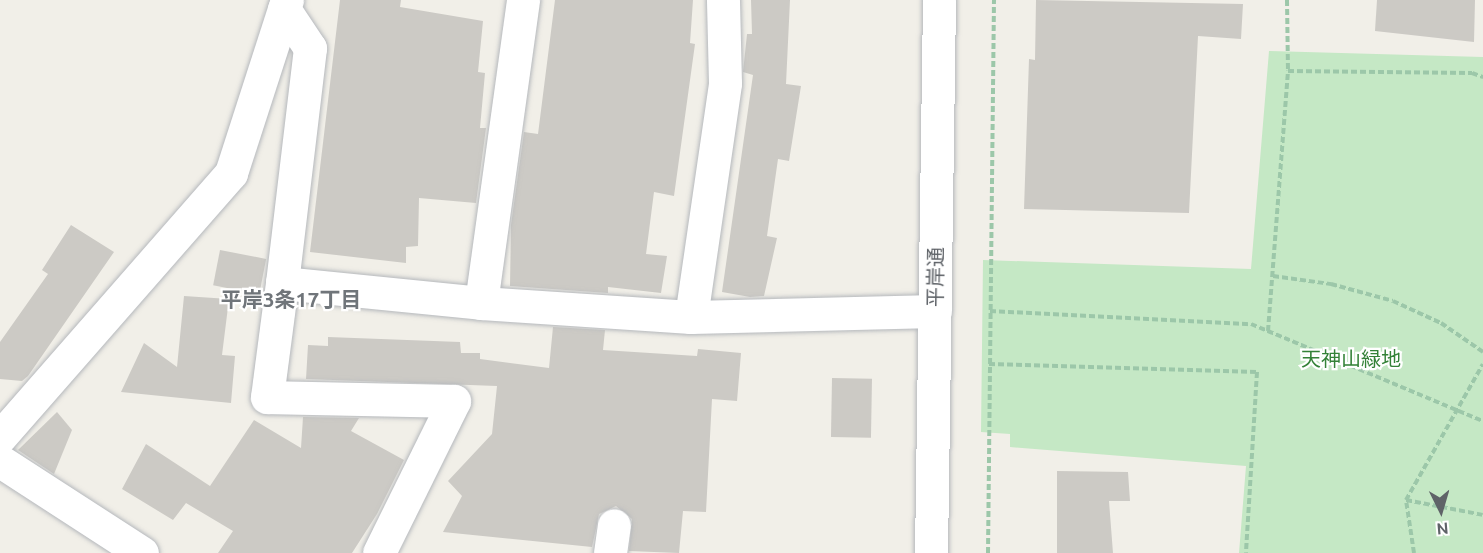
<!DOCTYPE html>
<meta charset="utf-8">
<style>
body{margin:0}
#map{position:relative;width:1483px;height:553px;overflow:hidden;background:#f1efe8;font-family:Ubuntu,"Noto Sans JP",sans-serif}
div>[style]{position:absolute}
.green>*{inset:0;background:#c5e8c5}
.building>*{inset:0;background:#cccac5;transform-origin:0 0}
.path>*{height:4px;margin-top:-2px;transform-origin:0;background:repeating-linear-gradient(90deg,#9cc7a9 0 6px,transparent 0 9px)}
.roads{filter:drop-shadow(0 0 2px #b5b8bc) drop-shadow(0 0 2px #b5b8bc)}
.minor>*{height:33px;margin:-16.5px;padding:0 16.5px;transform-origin:16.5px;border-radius:16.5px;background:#fff}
span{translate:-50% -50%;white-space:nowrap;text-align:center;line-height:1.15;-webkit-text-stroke:4.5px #fff;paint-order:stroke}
.street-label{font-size:20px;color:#5f6368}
.park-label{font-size:20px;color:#348238}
.neighbourhood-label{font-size:21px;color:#70757a;font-weight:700}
.north{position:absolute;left:1411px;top:481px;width:60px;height:60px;-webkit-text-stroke:4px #fff;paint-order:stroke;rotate:175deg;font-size:16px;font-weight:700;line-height:24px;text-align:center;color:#5f6368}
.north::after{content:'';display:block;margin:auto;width:21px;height:27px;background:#5f6368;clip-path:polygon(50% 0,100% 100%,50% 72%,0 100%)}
</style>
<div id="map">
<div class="green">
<i style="clip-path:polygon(1269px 51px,1483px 57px,1483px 553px,1239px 553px,1246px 466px,1010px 447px,1010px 434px,981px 432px,983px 260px,1251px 269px)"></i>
</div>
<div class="building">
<i style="clip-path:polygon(340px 0,401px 0,400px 7px,483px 21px,478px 72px,485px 73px,480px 128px,486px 128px,476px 203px,419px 198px,418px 246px,406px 247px,406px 263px,310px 252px)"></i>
<i style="clip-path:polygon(555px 0,693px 0,690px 43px,695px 44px,674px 196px,654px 192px,646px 254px,667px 256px,661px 293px,608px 287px,608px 293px,510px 286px,511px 225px,524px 132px,538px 134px)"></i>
<i style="clip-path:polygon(751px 0,790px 0,786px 84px,801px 86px,789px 161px,778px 159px,767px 236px,777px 238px,764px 296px,750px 297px,722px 292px,753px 75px,743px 72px,747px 34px,752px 34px)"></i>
<i style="clip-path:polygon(1036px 0,1243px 4px,1241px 39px,1198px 36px,1189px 213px,1024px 209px,1029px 59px,1035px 60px)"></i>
<i style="clip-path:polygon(1377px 0,1475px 0,1474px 42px,1375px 31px)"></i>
<i style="clip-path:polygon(71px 225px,114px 252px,28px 376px,22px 381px,0 379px,0 342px,48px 274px,42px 270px)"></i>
<i style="left:220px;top:250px;width:47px;height:36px;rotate:11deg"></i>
<i style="clip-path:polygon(184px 296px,229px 299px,222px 355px,235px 356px,231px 403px,121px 392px,144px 343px,177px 367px)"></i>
<i style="clip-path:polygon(553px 327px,605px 330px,603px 350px,697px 356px,698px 349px,741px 353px,737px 401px,712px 399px,706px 512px,683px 511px,679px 553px,629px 551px,632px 519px,616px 506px,599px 514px,592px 547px,443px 532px,462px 496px,448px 481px,492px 434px,497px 386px,306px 379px,308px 345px,328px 346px,328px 337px,460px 342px,461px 353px,480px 353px,480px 359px,549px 368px)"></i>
<i style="left:832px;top:378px;width:40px;height:59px;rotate:1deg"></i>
<i style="clip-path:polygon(57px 412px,72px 430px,54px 474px,18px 450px)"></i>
<i style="clip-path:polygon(303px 417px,359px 418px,351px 431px,404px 460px,377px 514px,352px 553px,218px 553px,233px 531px,186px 503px,173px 520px,122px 489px,146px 444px,210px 486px,254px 420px,301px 448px)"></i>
<i style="clip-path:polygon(1057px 471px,1128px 472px,1130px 501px,1109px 501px,1113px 553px,1057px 553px)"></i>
</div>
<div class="path">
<i style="left:1287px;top:0;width:71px;rotate:89.2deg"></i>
<i style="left:1273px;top:276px;width:59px;rotate:7.9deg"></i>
<i style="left:1331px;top:284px;width:64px;rotate:15.3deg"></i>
<i style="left:1393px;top:301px;width:53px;rotate:24.6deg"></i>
<i style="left:1441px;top:323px;width:51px;rotate:34.6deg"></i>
<i style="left:990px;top:311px;width:261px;rotate:2.9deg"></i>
<i style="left:1251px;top:324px;width:251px;rotate:22.7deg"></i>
<i style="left:1268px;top:331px;width:261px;rotate:-85.6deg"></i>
<i style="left:1288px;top:71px;width:184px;rotate:0.6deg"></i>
<i style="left:1472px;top:73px;width:12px;rotate:20deg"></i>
<i style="left:989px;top:364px;width:268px;rotate:1.7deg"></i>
<i style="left:1257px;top:372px;width:181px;rotate:93.5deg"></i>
<i style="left:1406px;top:500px;width:78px;rotate:11deg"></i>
<i style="left:988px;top:553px;width:553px;rotate:-89.38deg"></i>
<i style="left:1414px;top:553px;width:54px;rotate:-98.6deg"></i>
<i style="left:1406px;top:500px;width:156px;rotate:-60.5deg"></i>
</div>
<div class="roads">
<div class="minor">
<i style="left:284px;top:9px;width:47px;rotate:56.3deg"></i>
<i style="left:310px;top:48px;width:237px;rotate:96.8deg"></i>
<i style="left:282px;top:283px;width:200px;rotate:5.7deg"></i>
<i style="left:481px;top:303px;width:210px;rotate:3.8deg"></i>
<i style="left:691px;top:317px;width:244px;rotate:-1.4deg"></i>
<i style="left:282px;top:283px;width:115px;rotate:97.5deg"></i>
<i style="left:267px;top:397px;width:187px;rotate:1.2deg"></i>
<i style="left:454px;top:401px;width:169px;rotate:116.3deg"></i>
<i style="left:481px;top:303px;width:306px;rotate:-82.1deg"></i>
<i style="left:691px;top:317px;width:236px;rotate:-81.7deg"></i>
<i style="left:725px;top:83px;width:83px;rotate:-91.4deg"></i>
<i style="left:0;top:437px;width:351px;rotate:-48.8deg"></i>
<i style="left:231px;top:173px;width:182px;rotate:-72.1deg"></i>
<i style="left:0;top:461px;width:169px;rotate:32.9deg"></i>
<i style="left:610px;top:553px;width:28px;rotate:-82deg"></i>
<i style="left:931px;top:553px;width:553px;rotate:-89.17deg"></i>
</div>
</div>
<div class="street-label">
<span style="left:935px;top:277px;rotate:-89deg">平岸通</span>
</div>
<div class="park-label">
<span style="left:1351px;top:358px">天神山緑地</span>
</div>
<div class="neighbourhood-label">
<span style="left:291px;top:299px">平岸3条17丁目</span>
</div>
<div class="north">N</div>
</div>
